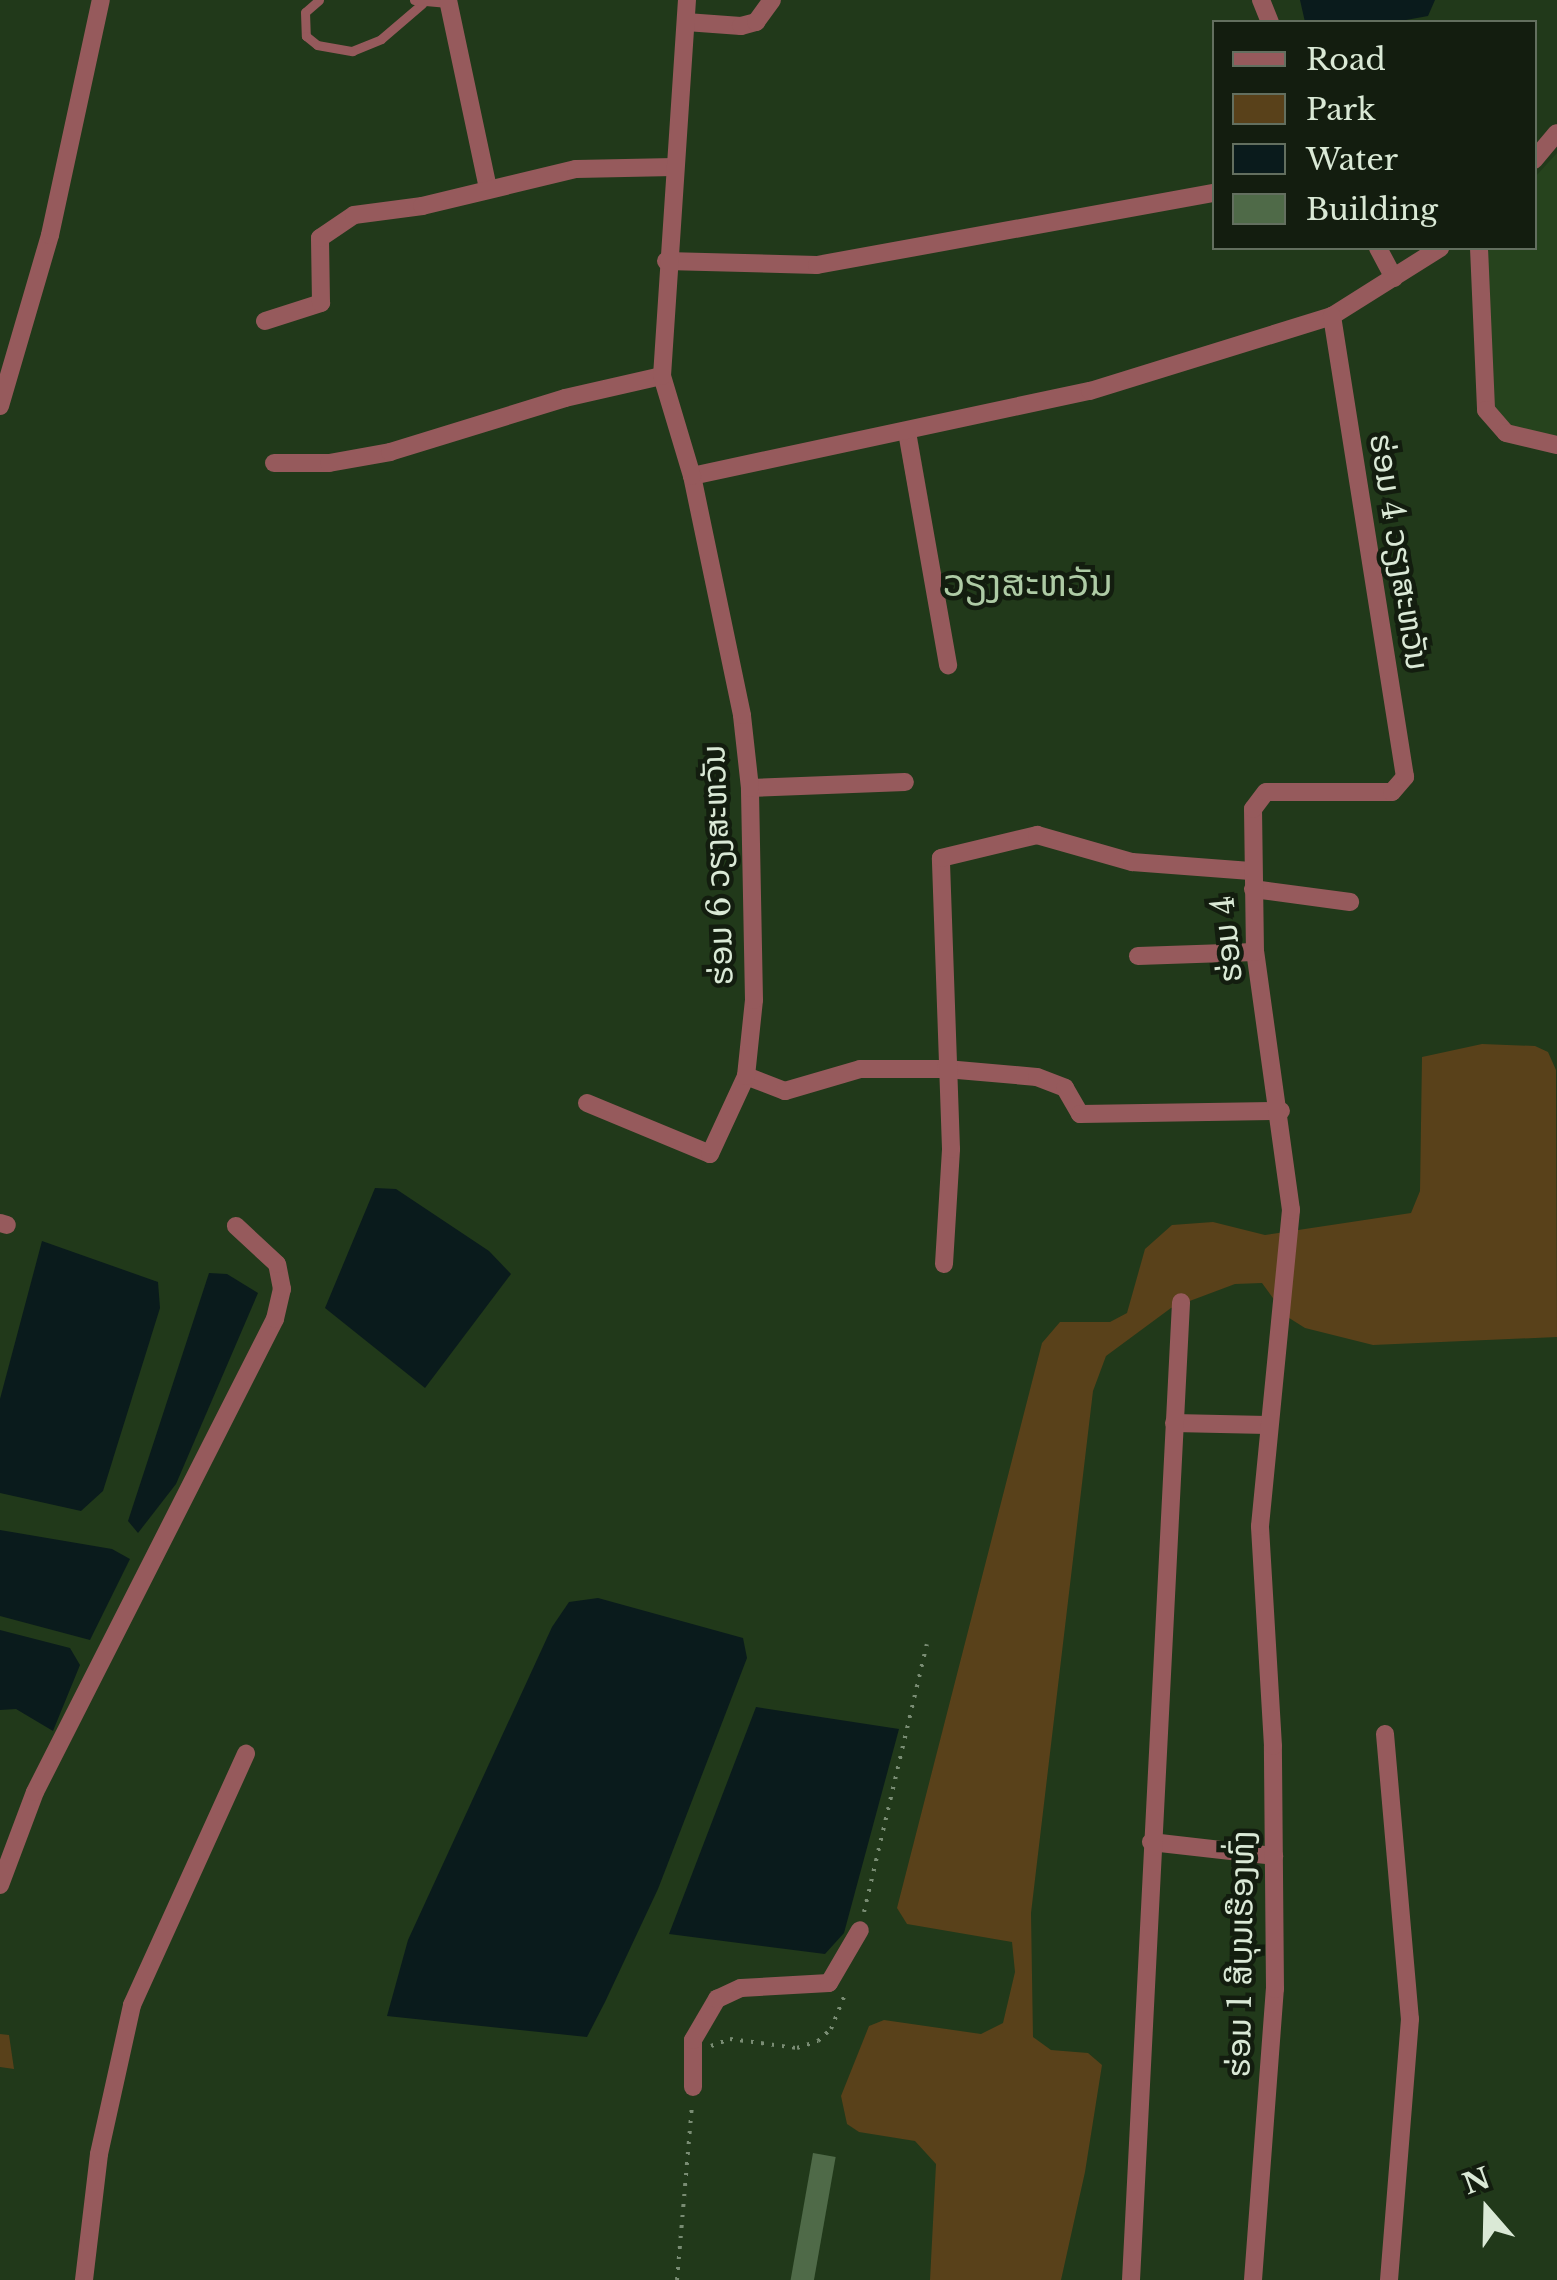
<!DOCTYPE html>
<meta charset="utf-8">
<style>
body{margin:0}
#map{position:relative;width:1557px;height:2280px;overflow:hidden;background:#21391a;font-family:"Libre Baskerville","Noto Sans Lao",serif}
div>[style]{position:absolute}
.built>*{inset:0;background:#26431d}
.green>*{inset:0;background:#59411a}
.water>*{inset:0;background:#0a1b1c}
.building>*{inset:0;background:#4f6a48;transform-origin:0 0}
.path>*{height:4px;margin-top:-2px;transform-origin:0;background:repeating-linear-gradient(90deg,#798c73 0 2.5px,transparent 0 10.5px)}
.service>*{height:9px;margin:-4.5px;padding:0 4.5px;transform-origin:4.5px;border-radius:4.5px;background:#965a5c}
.minor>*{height:18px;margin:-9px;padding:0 9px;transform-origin:9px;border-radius:9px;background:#965a5c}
span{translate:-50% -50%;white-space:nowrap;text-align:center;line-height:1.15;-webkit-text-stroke:9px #131d0f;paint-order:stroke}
.street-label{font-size:32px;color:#dae9d6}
.quarter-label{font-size:38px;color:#aecba5}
.legend{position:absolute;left:1212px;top:20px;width:325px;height:230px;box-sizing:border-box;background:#131d0f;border:2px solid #636f5f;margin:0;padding:12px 18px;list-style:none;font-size:30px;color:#dae9d6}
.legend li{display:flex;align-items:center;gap:20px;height:50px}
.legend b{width:50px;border:2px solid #636f5f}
.north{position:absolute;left:1437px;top:2160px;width:100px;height:100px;-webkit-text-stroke:8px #131d0f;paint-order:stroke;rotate:340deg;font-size:28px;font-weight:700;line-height:40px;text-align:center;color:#dae9d6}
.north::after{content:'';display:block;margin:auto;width:35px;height:45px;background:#dae9d6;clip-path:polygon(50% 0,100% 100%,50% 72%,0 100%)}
</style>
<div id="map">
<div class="built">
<i style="clip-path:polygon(1557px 153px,1557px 442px,1497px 435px,1481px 265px,1490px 248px,1534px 248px,1535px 177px)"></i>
</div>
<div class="green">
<i style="clip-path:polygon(1482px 1044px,1535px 1046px,1548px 1052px,1556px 1070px,1557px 1337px,1373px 1345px,1305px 1328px,1286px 1316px,1262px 1283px,1235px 1284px,1171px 1308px,1106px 1356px,1093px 1391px,1031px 1913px,1033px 2037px,1051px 2050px,1088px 2053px,1102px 2065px,1085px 2172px,1061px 2280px,930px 2280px,936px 2164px,915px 2141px,859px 2132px,847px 2124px,841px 2096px,869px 2026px,884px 2020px,981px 2034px,1003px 2023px,1015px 1972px,1012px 1942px,907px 1924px,897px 1908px,1042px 1343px,1060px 1322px,1110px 1322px,1127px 1313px,1145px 1249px,1172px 1225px,1213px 1222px,1265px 1235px,1411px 1213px,1420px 1191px,1422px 1057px)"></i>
<i style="clip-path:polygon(0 2034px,9px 2035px,14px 2069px,0 2067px)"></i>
</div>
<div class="water">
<i style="clip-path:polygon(1300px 0,1435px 0,1428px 16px,1395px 22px,1305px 22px)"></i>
<i style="clip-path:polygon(375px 1188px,396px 1189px,489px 1251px,511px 1274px,425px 1388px,325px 1308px)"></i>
<i style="clip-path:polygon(42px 1241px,158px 1282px,160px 1308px,103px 1491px,81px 1511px,0 1493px,0 1399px)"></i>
<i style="clip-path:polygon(209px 1273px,227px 1274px,258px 1293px,176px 1484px,138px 1533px,128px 1521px)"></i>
<i style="clip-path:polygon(0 1530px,112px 1549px,130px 1559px,90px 1640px,0 1616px)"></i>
<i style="clip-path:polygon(598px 1598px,743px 1638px,747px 1658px,658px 1889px,605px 2002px,587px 2037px,387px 2016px,408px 1940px,552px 1627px,569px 1602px)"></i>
<i style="clip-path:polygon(0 1630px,70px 1648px,80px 1665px,53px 1731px,16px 1709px,0 1710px)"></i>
<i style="clip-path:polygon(756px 1707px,899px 1729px,844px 1933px,825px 1954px,669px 1934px)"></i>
</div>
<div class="building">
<i style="left:813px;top:2153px;width:23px;height:129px;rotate:10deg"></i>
</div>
<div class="path">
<i style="left:864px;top:1912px;width:275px;rotate:-76.8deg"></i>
<i style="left:711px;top:2046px;width:20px;rotate:-20deg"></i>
<i style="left:730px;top:2039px;width:68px;rotate:7.7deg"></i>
<i style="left:797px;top:2048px;width:22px;rotate:-18deg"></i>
<i style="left:818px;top:2041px;width:18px;rotate:-43deg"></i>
<i style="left:831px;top:2029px;width:38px;rotate:-68deg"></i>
<i style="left:677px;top:2280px;width:176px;rotate:-85.1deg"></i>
</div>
<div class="service">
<i style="left:319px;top:0;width:18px;rotate:139deg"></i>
<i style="left:305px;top:12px;width:24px;rotate:88deg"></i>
<i style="left:306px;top:36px;width:14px;rotate:39deg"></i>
<i style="left:317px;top:45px;width:36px;rotate:10deg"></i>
<i style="left:352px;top:51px;width:31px;rotate:-22deg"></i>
<i style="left:381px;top:39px;width:54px;rotate:-40.5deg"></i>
<i style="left:414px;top:0;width:34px;rotate:5deg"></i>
</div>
<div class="minor">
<i style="left:448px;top:0;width:192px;rotate:78deg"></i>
<i style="left:1261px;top:0;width:24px;rotate:68deg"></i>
<i style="left:686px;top:22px;width:55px;rotate:4.2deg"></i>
<i style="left:741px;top:26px;width:16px;rotate:-15deg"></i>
<i style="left:756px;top:22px;width:27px;rotate:-54deg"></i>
<i style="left:1534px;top:160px;width:35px;rotate:-50deg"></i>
<i style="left:1378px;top:248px;width:34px;rotate:62deg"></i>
<i style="left:1479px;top:248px;width:162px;rotate:87.5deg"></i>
<i style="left:1486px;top:410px;width:30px;rotate:49deg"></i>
<i style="left:1506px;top:433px;width:52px;rotate:13.2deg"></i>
<i style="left:666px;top:261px;width:151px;rotate:1.5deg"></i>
<i style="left:817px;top:265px;width:403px;rotate:-10.3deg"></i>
<i style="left:265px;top:321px;width:59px;rotate:-17.8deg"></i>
<i style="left:321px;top:303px;width:65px;rotate:-90.9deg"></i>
<i style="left:320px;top:238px;width:41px;rotate:-34.1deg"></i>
<i style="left:354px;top:215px;width:69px;rotate:-7.5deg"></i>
<i style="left:422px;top:206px;width:158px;rotate:-13.5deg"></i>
<i style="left:576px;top:169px;width:98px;rotate:-1.2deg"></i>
<i style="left:0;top:406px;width:178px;rotate:-73.7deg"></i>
<i style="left:50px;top:235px;width:240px;rotate:-77.8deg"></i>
<i style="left:907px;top:432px;width:237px;rotate:80deg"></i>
<i style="left:274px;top:463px;width:55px"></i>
<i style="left:329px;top:463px;width:62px;rotate:-10.2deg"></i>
<i style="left:390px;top:452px;width:183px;rotate:-17.1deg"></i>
<i style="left:565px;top:398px;width:99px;rotate:-12.8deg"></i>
<i style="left:692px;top:476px;width:407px;rotate:-12.1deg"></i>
<i style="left:1090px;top:391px;width:253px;rotate:-17.2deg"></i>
<i style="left:1332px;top:316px;width:128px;rotate:-32.2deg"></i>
<i style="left:750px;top:788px;width:155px;rotate:-2.2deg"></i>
<i style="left:1253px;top:889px;width:98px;rotate:7.6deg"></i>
<i style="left:1138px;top:956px;width:117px;rotate:-2deg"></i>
<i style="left:746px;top:1076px;width:42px;rotate:21deg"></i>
<i style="left:785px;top:1091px;width:78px;rotate:-16.3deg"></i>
<i style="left:860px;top:1069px;width:86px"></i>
<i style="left:946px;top:1069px;width:91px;rotate:5deg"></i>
<i style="left:1037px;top:1077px;width:30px;rotate:21deg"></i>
<i style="left:1065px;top:1088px;width:30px;rotate:60deg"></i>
<i style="left:1080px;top:1114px;width:201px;rotate:-0.9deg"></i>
<i style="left:587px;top:1103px;width:133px;rotate:22.5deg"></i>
<i style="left:710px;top:1154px;width:86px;rotate:-65.2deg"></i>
<i style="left:746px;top:1076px;width:76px;rotate:-84deg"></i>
<i style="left:754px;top:1000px;width:212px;rotate:-91.1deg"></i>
<i style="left:750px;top:788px;width:73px;rotate:-96.3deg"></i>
<i style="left:742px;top:715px;width:244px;rotate:-101.8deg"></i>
<i style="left:692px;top:476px;width:104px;rotate:-106.7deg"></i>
<i style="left:662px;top:376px;width:377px;rotate:-86.2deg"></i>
<i style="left:0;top:1223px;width:7px;rotate:16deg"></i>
<i style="left:944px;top:1264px;width:115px;rotate:-86.5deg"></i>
<i style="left:951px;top:1149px;width:291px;rotate:-92deg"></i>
<i style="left:941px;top:858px;width:99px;rotate:-13.5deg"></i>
<i style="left:1037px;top:835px;width:99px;rotate:15.9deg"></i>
<i style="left:1132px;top:862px;width:119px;rotate:4.3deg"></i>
<i style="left:1174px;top:1423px;width:93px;rotate:1.2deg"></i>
<i style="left:1385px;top:1734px;width:286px;rotate:85deg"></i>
<i style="left:1410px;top:2019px;width:262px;rotate:94.6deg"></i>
<i style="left:1151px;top:1842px;width:124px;rotate:6.5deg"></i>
<i style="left:0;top:1885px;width:99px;rotate:-69.4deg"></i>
<i style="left:35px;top:1792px;width:530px;rotate:-63.1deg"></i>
<i style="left:275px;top:1319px;width:31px;rotate:-77deg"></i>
<i style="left:282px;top:1289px;width:25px;rotate:-101deg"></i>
<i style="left:277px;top:1264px;width:56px;rotate:-137.2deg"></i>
<i style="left:693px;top:2087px;width:47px;rotate:-90deg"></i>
<i style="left:693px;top:2040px;width:48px;rotate:-59.7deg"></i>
<i style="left:717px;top:1999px;width:26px;rotate:-25deg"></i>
<i style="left:741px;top:1988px;width:88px;rotate:-3.3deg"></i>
<i style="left:829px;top:1983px;width:61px;rotate:-59.7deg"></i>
<i style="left:84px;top:2280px;width:127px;rotate:-83.2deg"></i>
<i style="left:99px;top:2154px;width:153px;rotate:-77.5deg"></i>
<i style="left:132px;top:2005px;width:276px;rotate:-65.6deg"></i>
<i style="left:1131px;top:2280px;width:979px;rotate:-87.07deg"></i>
<i style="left:1253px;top:2280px;width:292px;rotate:-85.7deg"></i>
<i style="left:1275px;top:1989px;width:243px;rotate:-90.5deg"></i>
<i style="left:1273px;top:1746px;width:220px;rotate:-93.4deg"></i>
<i style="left:1260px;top:1526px;width:318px;rotate:-84.4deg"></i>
<i style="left:1291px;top:1210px;width:260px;rotate:-97.9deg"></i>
<i style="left:1255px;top:952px;width:143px;rotate:-90.8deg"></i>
<i style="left:1253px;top:809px;width:21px;rotate:-53deg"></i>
<i style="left:1266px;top:792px;width:126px"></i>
<i style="left:1392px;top:792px;width:20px;rotate:-49deg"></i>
<i style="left:1405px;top:777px;width:467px;rotate:-99deg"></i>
</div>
<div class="street-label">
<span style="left:1399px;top:552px;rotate:81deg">ຮ່ອມ 4 ວຽງສະຫວັນ</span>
<span style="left:718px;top:865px;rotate:-92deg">ຮ່ອມ 6 ວຽງສະຫວັນ</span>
<span style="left:1227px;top:939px;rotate:-96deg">ຮ່ອມ 4</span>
<span style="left:1241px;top:1954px;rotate:-89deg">ຮ່ອມ 1 ສີບຸນເຮືອງທົ່ງ</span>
</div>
<div class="quarter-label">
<span style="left:1028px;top:583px">ວຽງສະຫວັນ</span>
</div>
<ul class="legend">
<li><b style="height:12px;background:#965a5c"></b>Road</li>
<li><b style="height:28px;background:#59411a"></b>Park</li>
<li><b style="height:28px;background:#0a1b1c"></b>Water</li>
<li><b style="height:28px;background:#4f6a48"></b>Building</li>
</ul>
<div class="north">N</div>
</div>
